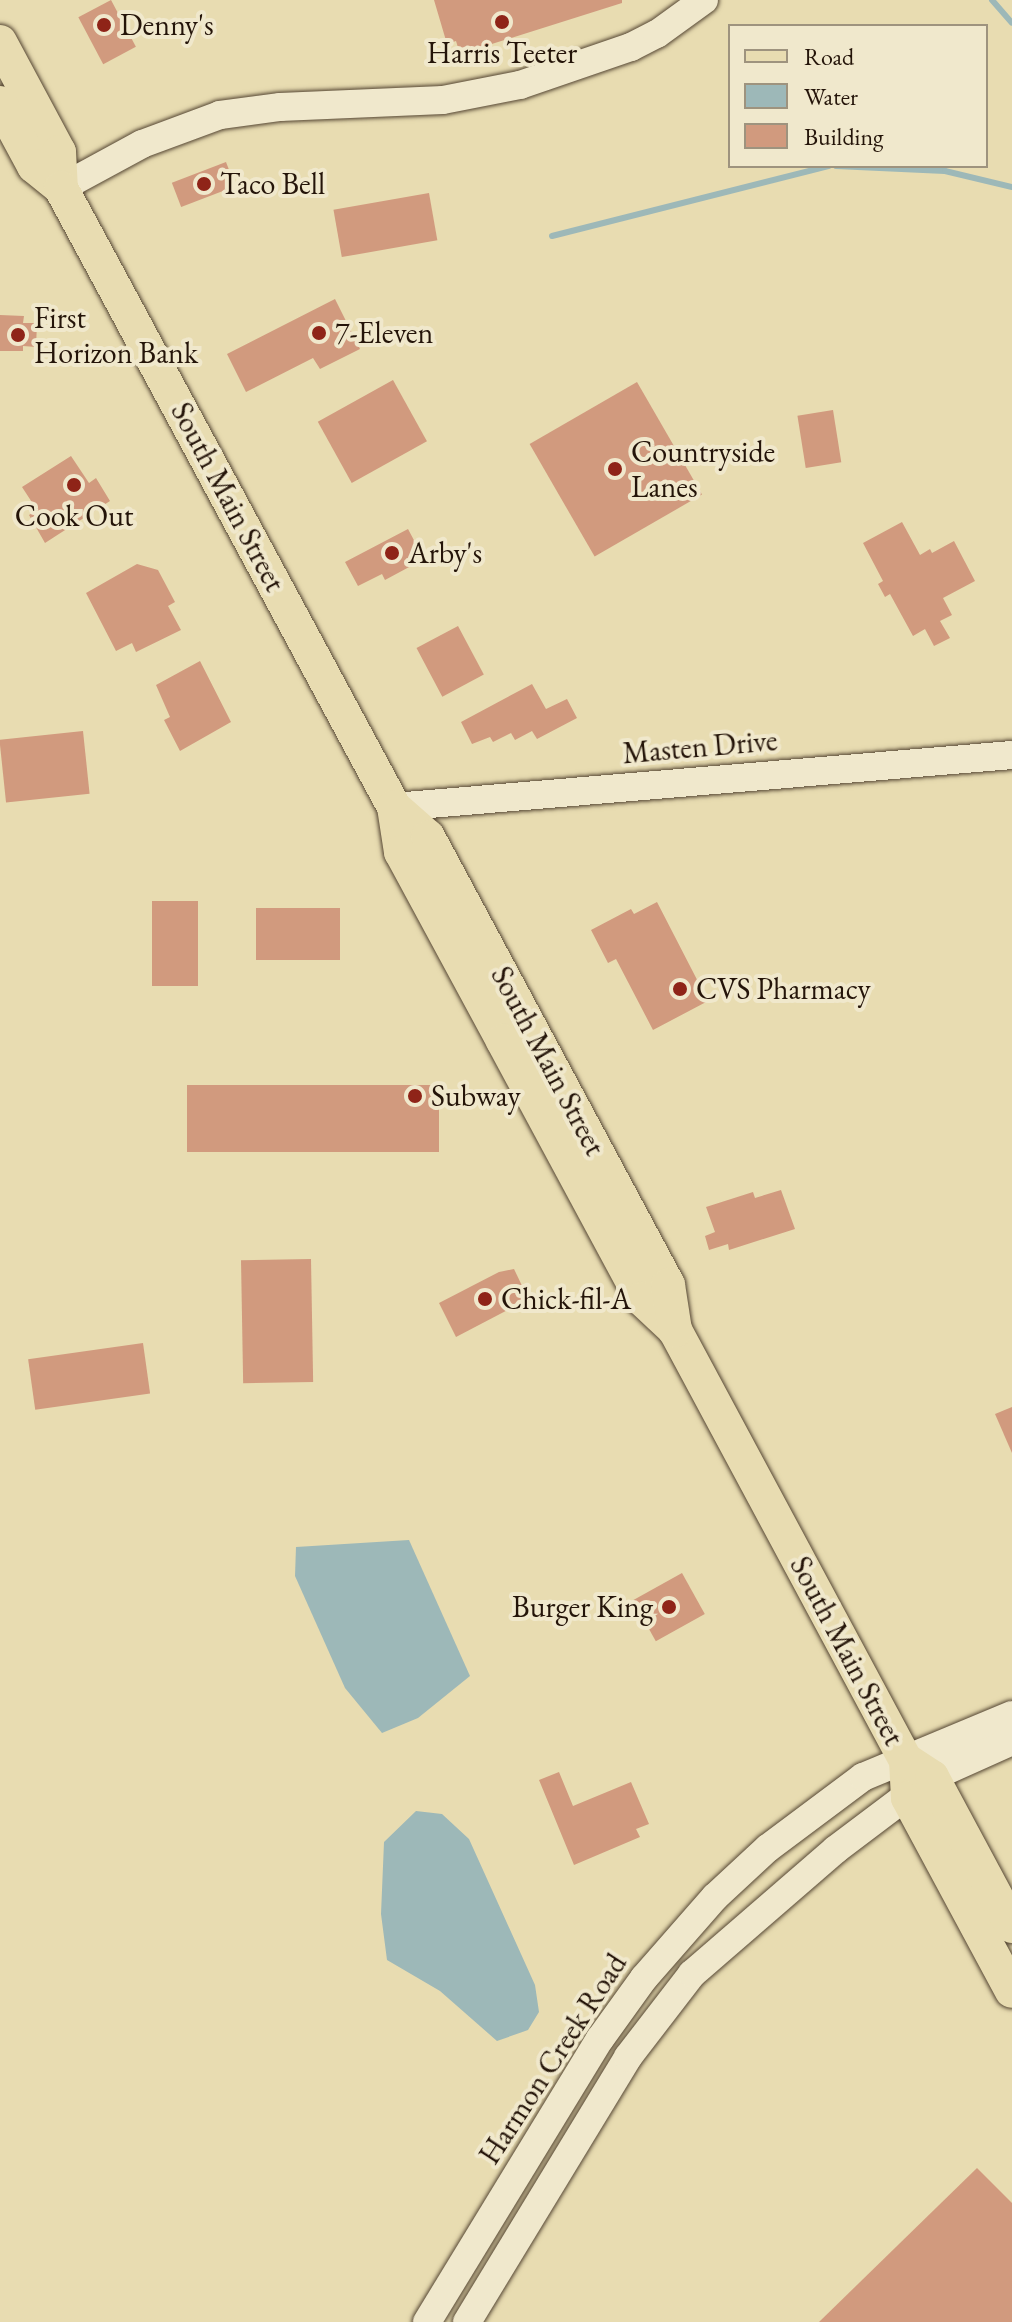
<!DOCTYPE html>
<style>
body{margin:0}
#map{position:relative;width:1012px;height:2322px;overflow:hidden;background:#e8dcb1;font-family:"EB Garamond",serif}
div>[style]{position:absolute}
.water>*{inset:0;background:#9db8b8}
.stream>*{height:6px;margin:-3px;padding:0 3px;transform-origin:3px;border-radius:3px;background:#9db8b8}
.building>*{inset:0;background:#d19a7e;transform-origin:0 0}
.roads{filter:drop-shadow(0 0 2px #554633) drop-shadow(0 0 2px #554633)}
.minor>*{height:28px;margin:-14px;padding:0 14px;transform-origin:14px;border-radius:14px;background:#f0e8cc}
.major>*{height:34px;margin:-17px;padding:0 17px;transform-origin:17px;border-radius:17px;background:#e8dcb1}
.dots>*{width:22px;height:22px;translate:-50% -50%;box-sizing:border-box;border:4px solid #f0e8cc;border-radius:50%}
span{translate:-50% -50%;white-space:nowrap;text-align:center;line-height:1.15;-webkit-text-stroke:8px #f0e8cc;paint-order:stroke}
.poi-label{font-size:30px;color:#241409}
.left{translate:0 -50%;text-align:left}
.right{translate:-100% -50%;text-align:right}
.street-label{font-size:30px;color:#241409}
.legend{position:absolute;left:728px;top:24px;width:260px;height:144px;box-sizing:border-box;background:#f0e8cc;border:2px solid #9e937e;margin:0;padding:10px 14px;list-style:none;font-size:24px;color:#241409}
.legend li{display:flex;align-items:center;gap:16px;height:40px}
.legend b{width:40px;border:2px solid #9e937e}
</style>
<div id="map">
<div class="water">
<i style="clip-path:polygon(409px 1540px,470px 1676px,418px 1718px,382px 1733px,345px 1688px,295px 1576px,296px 1547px)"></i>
<i style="clip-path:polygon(416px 1811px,442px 1814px,469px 1839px,535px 1985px,539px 2012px,528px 2030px,497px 2041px,440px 1991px,387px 1960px,381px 1914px,384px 1842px)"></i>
</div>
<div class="stream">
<i style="left:992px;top:0;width:30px;rotate:49deg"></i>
<i style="left:836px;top:166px;width:109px;rotate:2.6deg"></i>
<i style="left:945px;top:171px;width:69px;rotate:13.4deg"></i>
<i style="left:552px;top:236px;width:286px;rotate:-14.2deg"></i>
</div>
<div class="building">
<i style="left:111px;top:0;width:53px;height:37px;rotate:62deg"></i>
<i style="clip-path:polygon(434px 0,622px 0,622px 3px,460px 54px,456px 41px,447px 44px)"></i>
<i style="left:226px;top:162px;width:26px;height:58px;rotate:69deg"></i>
<i style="left:429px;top:193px;width:48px;height:97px;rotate:80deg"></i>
<i style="clip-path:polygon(335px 299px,360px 349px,320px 369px,313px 358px,246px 392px,227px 354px)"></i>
<i style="clip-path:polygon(0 315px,24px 316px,23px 323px,37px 323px,36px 347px,23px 346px,23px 351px,0 351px)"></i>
<i style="left:393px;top:380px;width:70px;height:86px;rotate:61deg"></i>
<i style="left:637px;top:382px;width:130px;height:124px;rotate:60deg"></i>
<i style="left:833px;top:410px;width:53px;height:36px;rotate:81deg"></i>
<i style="clip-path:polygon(71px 456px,89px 483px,96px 478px,110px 501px,45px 543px,29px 515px,37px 510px,22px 487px)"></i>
<i style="clip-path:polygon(902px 522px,920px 555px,930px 549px,932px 553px,954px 541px,975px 581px,943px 598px,952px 615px,940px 621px,950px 638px,934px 646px,925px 629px,913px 636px,890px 594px,885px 597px,878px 584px,883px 581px,863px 543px)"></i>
<i style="clip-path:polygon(408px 529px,424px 559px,385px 580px,382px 574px,358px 586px,345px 562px)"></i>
<i style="clip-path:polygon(137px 564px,158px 570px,175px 602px,168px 606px,181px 630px,136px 652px,132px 643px,116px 651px,86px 593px)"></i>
<i style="left:458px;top:626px;width:55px;height:47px;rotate:62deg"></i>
<i style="clip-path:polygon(200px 661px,231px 722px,180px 751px,164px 720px,170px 717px,156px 685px)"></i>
<i style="clip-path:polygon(532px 684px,546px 709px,567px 699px,577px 718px,537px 739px,532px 731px,515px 740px,511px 733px,493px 742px,490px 737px,472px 744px,461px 722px)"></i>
<i style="left:83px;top:731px;width:63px;height:84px;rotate:84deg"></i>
<i style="left:152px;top:901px;width:46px;height:85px"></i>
<i style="clip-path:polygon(657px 902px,708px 1001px,653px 1030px,616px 959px,608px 963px,591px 930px,631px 909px,634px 914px)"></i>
<i style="left:340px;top:908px;width:52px;height:84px;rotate:90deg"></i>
<i style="left:187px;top:1085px;width:252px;height:67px"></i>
<i style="clip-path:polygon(781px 1190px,795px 1229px,729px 1250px,728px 1244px,709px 1250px,705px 1236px,715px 1232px,706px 1207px,753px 1192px,755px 1198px)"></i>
<i style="left:311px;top:1259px;width:123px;height:70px;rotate:89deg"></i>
<i style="clip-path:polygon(514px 1269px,526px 1294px,517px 1305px,456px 1337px,439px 1303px,499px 1272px)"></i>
<i style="left:143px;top:1343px;width:51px;height:116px;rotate:82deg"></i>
<i style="clip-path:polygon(1012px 1407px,1012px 1453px,995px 1414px)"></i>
<i style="left:682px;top:1573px;width:47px;height:56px;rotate:61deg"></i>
<i style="clip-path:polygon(559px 1772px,573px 1806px,631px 1782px,649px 1824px,636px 1829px,640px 1837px,574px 1865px,539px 1780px)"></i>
<i style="clip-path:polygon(977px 2168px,1012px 2203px,1012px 2322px,819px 2322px)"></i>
</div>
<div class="roads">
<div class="minor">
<i style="left:61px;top:188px;width:92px;rotate:-28.5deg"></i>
<i style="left:142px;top:144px;width:83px;rotate:-20.4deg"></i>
<i style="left:220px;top:115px;width:61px;rotate:-7.6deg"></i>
<i style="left:280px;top:107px;width:163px;rotate:-2.5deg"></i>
<i style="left:443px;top:100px;width:78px;rotate:-11deg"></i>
<i style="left:520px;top:85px;width:117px;rotate:-18.9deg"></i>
<i style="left:631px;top:47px;width:29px;rotate:-27deg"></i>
<i style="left:657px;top:34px;width:58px;rotate:-35.9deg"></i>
<i style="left:394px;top:807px;width:620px;rotate:-4.81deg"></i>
<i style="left:427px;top:2322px;width:332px;rotate:-58.6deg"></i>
<i style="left:600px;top:2039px;width:75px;rotate:-54.2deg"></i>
<i style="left:644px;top:1978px;width:108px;rotate:-48.8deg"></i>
<i style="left:715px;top:1897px;width:72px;rotate:-42.8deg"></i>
<i style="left:768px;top:1848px;width:119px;rotate:-36.8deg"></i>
<i style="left:863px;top:1777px;width:161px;rotate:-22.6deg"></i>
<i style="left:467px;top:2322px;width:310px;rotate:-58.7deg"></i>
<i style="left:628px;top:2057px;width:105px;rotate:-52.4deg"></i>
<i style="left:692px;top:1974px;width:189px;rotate:-40.9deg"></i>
<i style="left:835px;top:1850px;width:121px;rotate:-37deg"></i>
<i style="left:932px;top:1777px;width:88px;rotate:-24.2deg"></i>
</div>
<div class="major">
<i style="left:0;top:42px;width:125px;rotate:61.8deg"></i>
<i style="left:59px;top:152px;width:36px;rotate:87deg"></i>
<i style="left:0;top:103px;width:72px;rotate:61.6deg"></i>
<i style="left:34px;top:166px;width:35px;rotate:39deg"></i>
<i style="left:61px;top:188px;width:703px;rotate:61.72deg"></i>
<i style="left:394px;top:807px;width:46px;rotate:81.2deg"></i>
<i style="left:401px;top:852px;width:215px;rotate:61.6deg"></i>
<i style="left:503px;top:1041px;width:293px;rotate:61.7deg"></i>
<i style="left:642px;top:1299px;width:45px;rotate:43.2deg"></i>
<i style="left:675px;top:1330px;width:488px;rotate:61.8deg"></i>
<i style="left:906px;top:1760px;width:38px;rotate:87deg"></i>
<i style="left:908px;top:1798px;width:219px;rotate:61.7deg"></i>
<i style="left:394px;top:807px;width:45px;rotate:41.4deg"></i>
<i style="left:428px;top:837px;width:508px;rotate:61.82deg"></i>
<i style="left:668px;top:1285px;width:46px;rotate:81.2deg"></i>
<i style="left:906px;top:1760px;width:31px;rotate:33deg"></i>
<i style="left:932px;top:1777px;width:169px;rotate:61.8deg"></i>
</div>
</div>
<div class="dots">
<i style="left:502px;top:22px;background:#8f2418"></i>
<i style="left:104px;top:25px;background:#8f2418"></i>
<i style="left:204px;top:184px;background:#8f2418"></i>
<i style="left:319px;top:333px;background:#8f2418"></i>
<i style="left:18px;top:335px;background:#8f2418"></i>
<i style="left:615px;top:469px;background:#8f2418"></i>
<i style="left:74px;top:485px;background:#8f2418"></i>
<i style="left:392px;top:553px;background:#8f2418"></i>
<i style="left:680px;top:989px;background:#8f2418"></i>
<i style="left:415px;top:1096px;background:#8f2418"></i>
<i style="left:485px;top:1299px;background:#8f2418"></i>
<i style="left:669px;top:1607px;background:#8f2418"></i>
</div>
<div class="poi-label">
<span class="left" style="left:120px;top:25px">Denny's</span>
<span style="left:502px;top:53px">Harris Teeter</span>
<span class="left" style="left:220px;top:184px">Taco Bell</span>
<span class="left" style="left:34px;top:335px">First<br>Horizon Bank</span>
<span class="left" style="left:335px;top:333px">7-Eleven</span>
<span class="left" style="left:631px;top:469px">Countryside<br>Lanes</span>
<span style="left:74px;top:516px">Cook Out</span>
<span class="left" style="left:408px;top:553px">Arby's</span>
<span class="left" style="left:696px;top:989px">CVS Pharmacy</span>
<span class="left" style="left:431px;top:1096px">Subway</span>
<span class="left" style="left:501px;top:1299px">Chick-fil-A</span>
<span class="right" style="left:653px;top:1607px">Burger King</span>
</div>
<div class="street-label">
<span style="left:228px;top:497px;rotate:62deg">South Main Street</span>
<span style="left:700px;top:747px;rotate:-5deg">Masten Drive</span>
<span style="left:548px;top:1061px;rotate:62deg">South Main Street</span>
<span style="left:847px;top:1651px;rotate:62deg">South Main Street</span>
<span style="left:553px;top:2059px;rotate:-57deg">Harmon Creek Road</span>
</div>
<ul class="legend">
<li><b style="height:10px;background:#e8dcb1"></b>Road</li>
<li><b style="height:22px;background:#9db8b8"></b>Water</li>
<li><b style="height:22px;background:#d19a7e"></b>Building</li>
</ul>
</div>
